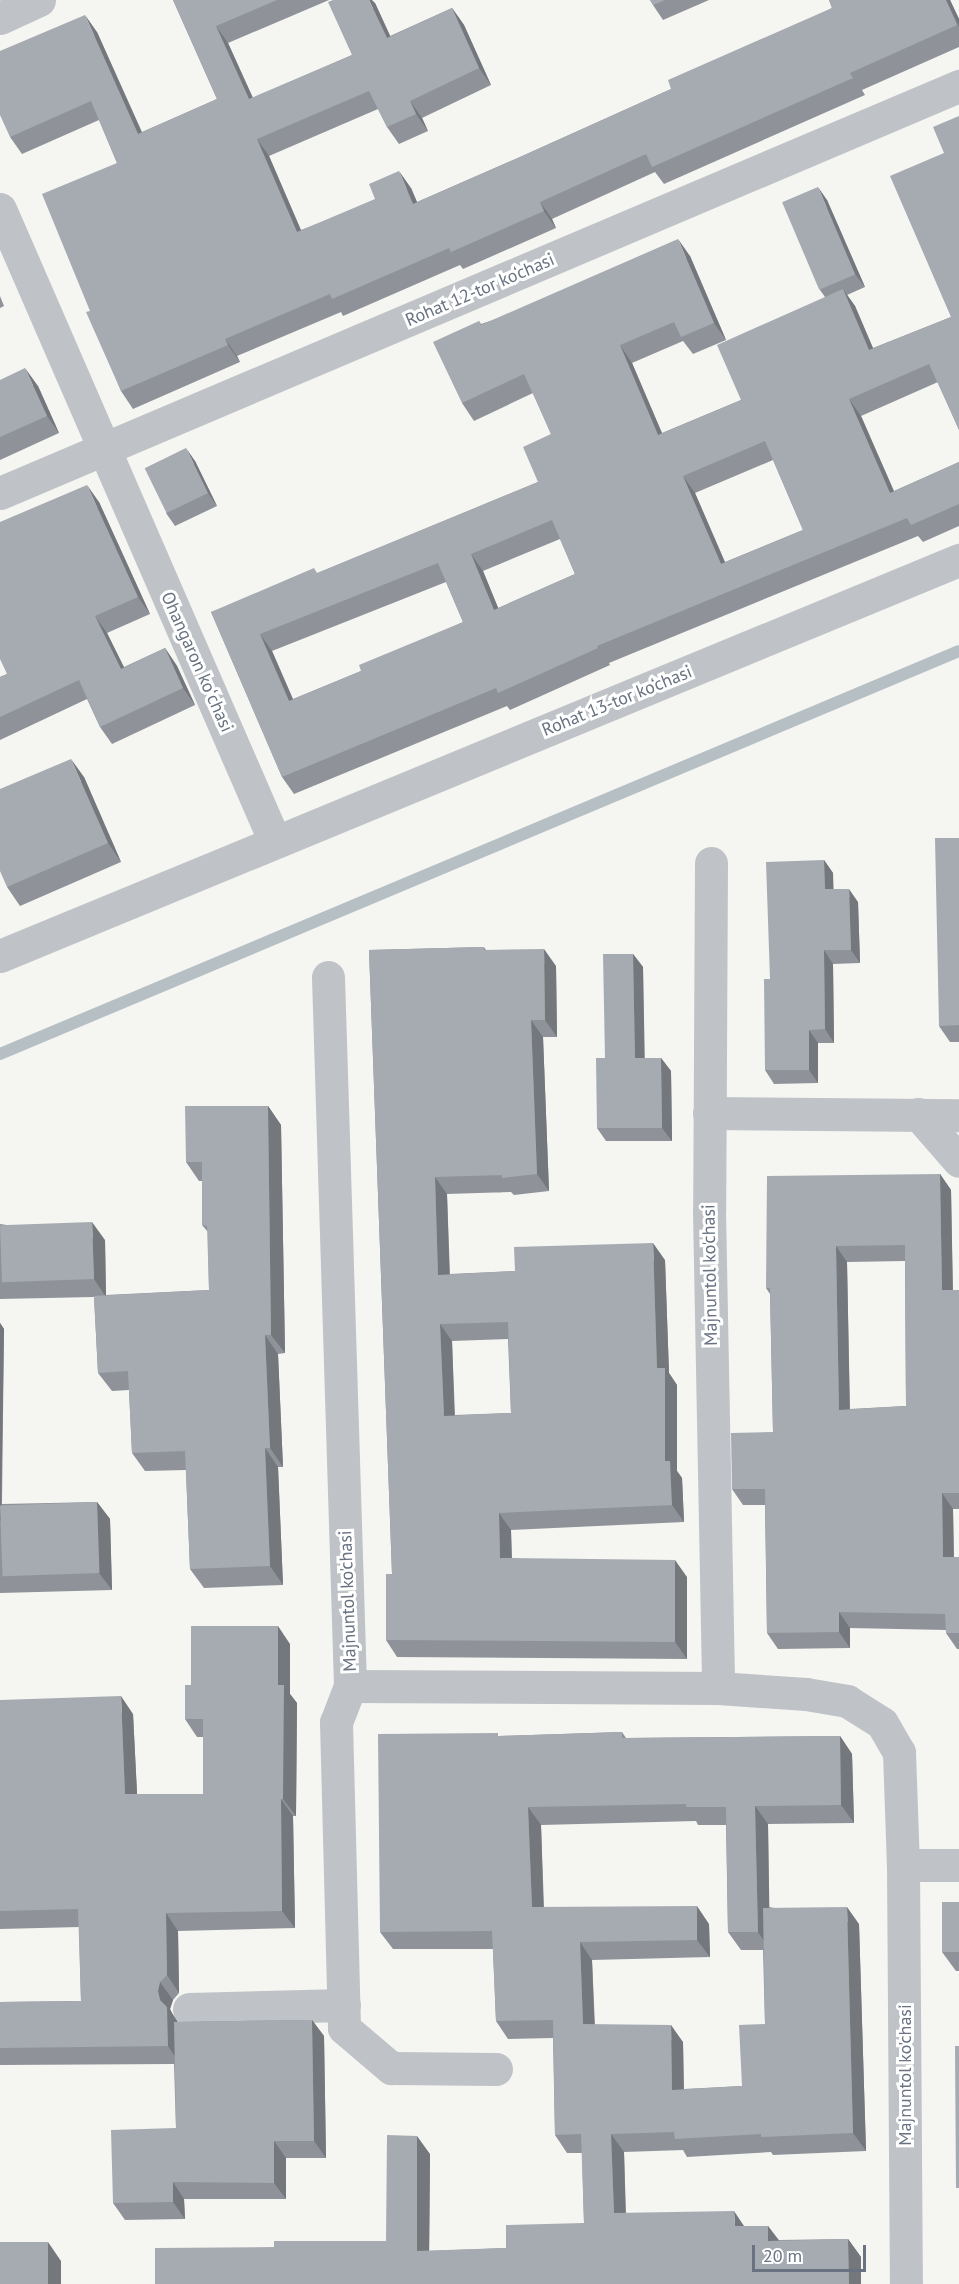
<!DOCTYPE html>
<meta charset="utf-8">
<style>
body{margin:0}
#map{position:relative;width:959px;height:2284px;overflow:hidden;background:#f5f5f2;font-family:"PT Sans",sans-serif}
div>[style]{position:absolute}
.stream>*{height:12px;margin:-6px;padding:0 6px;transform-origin:6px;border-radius:6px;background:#b6bfc4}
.minor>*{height:33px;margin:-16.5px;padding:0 16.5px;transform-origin:16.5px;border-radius:16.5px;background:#bfc2c6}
.wall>*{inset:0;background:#8f9399}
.shaded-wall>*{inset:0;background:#74787d}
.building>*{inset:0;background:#a6abb2;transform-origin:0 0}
span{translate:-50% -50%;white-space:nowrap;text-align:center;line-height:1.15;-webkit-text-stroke:6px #fff;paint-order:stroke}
.street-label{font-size:18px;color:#687280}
.scale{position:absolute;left:752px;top:2245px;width:114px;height:27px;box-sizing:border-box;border:3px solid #687280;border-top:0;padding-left:8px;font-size:18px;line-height:21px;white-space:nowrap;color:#687280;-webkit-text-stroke:4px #fff;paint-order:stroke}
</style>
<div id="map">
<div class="stream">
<i style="left:0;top:1054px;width:1040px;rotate:-22.79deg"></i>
</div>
<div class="minor">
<i style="left:0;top:18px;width:43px;rotate:-24.8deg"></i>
<i style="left:0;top:209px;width:690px;rotate:66.52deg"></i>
<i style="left:0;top:493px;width:1042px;rotate:-23deg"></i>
<i style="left:711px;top:863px;width:348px;rotate:90.3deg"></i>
<i style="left:709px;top:1211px;width:477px;rotate:88.9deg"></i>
<i style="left:0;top:956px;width:1038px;rotate:-22.44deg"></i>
<i style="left:328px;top:977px;width:709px;rotate:88.22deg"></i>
<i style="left:350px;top:1686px;width:39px;rotate:111deg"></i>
<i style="left:336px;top:1722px;width:306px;rotate:88.5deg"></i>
<i style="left:344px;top:2028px;width:62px;rotate:40.4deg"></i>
<i style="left:391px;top:2068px;width:105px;rotate:0.5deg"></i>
<i style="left:709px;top:1113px;width:250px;rotate:0.5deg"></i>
<i style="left:918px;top:1114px;width:62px;rotate:48.9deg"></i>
<i style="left:350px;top:1686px;width:368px;rotate:0.3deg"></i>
<i style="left:718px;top:1688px;width:88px;rotate:3.9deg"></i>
<i style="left:806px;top:1694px;width:42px;rotate:9.7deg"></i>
<i style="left:847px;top:1701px;width:41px;rotate:32.2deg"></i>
<i style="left:882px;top:1723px;width:34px;rotate:60deg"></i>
<i style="left:899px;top:1752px;width:113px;rotate:88deg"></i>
<i style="left:903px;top:1865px;width:419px;rotate:89.6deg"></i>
<i style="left:903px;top:1865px;width:56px"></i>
<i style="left:189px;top:2009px;width:155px;rotate:-1.5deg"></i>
</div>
<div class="wall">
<i style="clip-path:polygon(173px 0,329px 0,228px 43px,253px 98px,352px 55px,375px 3px,390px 36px,452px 8px,464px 25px,491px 85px,422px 118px,428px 131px,399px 144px,387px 127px,378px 109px,269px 156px,301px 230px,411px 188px,417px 202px,520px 157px,671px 89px,832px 8px,829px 0,950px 0,959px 19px,959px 47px,862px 90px,865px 95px,664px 184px,655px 172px,552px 219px,556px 228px,463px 269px,460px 265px,343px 316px,341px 312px,237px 356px,240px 362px,133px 409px,121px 391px,90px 311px,117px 163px,99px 120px,22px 154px,10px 137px,97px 32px,142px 132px,217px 99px)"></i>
<i style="clip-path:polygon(650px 0,709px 0,663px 20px,653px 5px)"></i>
<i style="clip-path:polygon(evenodd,959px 116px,959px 430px,938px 382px,861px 416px,894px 491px,959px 462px,959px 526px,923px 542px,918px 536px,609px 663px,610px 665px,510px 710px,507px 706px,294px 794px,282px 777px,211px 612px,318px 573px,538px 482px,551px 434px,533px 393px,474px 421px,462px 403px,479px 321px,481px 324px,690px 256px,726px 340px,693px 354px,683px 341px,632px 363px,662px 433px,741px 400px,825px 297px,820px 290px,827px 200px,865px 287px,847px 295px,855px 306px,873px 348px,951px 317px,944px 153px,959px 116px,773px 460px,803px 530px,725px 562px,695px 493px,773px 460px,959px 116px,560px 539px,575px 574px,498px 608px,483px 571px,560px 539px,959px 116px,446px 582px,463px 622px,361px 671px,293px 699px,272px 651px,446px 582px)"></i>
<i style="clip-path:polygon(0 296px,4px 306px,0 308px)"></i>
<i style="clip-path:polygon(0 380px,38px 386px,59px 433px,0 460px)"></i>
<i style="clip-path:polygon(195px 461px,217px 506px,175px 526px,166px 513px)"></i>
<i style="clip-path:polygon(99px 502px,150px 614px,107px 633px,124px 667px,165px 648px,177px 666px,195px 705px,112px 744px,100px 727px,87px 699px,0 740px,0 677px,7px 674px)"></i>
<i style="clip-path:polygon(84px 777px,121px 862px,20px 906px,7px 887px)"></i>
<i style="clip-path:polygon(959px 838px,959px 1042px,950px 1042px,939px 1026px)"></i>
<i style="clip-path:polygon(824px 860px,833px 873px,833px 889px,858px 902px,860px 963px,833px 964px,834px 1043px,818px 1043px,818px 1083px,774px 1084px,765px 1070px,770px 979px)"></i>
<i style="clip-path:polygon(evenodd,484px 947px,486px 950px,556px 966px,557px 1037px,543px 1037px,549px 1191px,514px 1195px,511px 1192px,447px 1194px,450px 1274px,515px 1271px,665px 1260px,669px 1373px,677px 1385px,677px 1471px,682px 1478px,684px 1522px,511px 1530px,512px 1558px,687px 1577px,687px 1659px,397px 1657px,386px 1640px,392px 1574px,369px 950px,484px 947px,508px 1339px,511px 1413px,455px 1415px,452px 1341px,508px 1339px)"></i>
<i style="clip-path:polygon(633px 954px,643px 967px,644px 1058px,661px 1058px,671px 1071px,672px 1141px,606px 1141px,597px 1128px,605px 1058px)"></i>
<i style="clip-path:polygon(268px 1106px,281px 1125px,285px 1353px,278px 1354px,283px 1467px,278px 1467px,283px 1585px,204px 1588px,190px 1569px,186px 1470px,145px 1471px,132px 1453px,129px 1390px,112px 1391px,98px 1373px,94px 1297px,0 1299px,0 1224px,105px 1240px,106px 1295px,209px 1290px,208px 1232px,202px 1225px,202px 1181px,199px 1181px,186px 1162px)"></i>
<i style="clip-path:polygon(evenodd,940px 1174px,951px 1190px,953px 1290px,959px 1290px,959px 1509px,953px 1509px,954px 1557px,959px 1557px,959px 1649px,957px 1649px,946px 1633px,946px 1630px,850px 1628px,850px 1648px,778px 1649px,767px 1633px,765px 1505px,743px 1505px,732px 1489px,773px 1432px,770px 1294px,766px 1288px,940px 1174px,905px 1261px,906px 1406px,850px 1409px,847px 1262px,905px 1261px)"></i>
<i style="clip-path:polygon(0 1323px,4px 1329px,2px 1504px,97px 1502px,110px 1519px,112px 1590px,0 1593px)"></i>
<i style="clip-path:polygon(290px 1644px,290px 1694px,297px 1703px,296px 1816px,293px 1816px,295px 1928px,178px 1931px,179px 1993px,173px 2000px,170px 2009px,172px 2013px,177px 2022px,312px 2020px,324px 2036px,326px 2158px,286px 2158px,286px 2199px,184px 2199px,185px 2219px,125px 2220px,113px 2203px,176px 2128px,174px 2064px,0 2065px,0 2002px,81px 2001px,79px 1927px,0 1929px,0 1700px,133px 1714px,137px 1794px,203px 1794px,203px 1737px,197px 1737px,185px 1719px,191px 1685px)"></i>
<i style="clip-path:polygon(evenodd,622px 1732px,626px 1738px,840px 1736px,852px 1754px,854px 1823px,768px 1824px,769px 1907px,859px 1924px,866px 2151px,773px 2155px,771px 2152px,687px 2157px,683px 2150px,624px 2152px,626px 2213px,745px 2226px,768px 2226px,779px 2240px,848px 2239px,861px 2257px,861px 2284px,155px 2284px,274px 2247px,386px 2241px,430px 2154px,429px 2251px,506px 2248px,584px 2223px,582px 2153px,567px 2153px,555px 2135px,553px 2038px,508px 2039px,496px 2021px,493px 1949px,393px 1949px,380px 1932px,500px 1736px,622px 1732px,696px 1821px,698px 1825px,726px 1825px,728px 1932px,741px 1950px,763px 1950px,765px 2024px,742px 2086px,684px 2089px,683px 2042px,595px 2025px,592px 1960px,710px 1957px,709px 1924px,544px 1907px,541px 1825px,696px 1821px)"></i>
<i style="clip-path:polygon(959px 1902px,959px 1971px,956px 1971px,942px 1952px)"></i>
</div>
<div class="shaded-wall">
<i style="clip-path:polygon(369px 0,372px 0,375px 3px,399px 55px,387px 38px)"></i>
<i style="clip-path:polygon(946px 0,950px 0,959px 19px,959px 27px)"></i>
<i style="clip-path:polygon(452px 8px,464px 25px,491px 85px,479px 68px)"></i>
<i style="clip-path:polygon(85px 15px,97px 32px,150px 151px,138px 134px)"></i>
<i style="clip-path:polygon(216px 26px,228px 43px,261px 116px,249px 99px)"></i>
<i style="clip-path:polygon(410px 101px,422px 118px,428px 131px,416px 114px)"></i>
<i style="clip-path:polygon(257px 139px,269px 156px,309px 249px,297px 232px)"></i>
<i style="clip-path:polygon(399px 171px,411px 188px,425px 221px,413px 204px)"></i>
<i style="clip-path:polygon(818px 187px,827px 200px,865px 287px,855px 274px)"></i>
<i style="clip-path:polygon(540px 202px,552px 219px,556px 228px,544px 211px)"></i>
<i style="clip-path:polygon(678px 239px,690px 256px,726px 340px,714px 323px)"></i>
<i style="clip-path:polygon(843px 289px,855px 306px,881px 367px,869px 350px)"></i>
<i style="clip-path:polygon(225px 339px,237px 356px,240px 362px,228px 345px)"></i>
<i style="clip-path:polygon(620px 345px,632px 363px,670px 452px,658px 435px)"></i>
<i style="clip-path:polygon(25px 368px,38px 386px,59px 433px,47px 416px)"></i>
<i style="clip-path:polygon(849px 399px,861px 416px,902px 510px,890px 493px)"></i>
<i style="clip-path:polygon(186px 448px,195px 461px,217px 506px,208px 493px)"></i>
<i style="clip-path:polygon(683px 476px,695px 493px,733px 581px,721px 564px)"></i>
<i style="clip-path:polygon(87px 485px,99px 502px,150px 614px,138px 597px)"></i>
<i style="clip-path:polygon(471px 554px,483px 571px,506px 627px,494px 610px)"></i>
<i style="clip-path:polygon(95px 616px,107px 633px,133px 686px,121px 669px)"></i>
<i style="clip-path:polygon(260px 634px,272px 651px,301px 718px,289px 701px)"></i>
<i style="clip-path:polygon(165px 648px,177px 666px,195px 705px,183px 688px)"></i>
<i style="clip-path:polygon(71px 759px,84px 777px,121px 862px,108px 843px)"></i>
<i style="clip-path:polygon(824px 860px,833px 873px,834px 902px,825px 889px)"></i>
<i style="clip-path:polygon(849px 889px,858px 902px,860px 963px,851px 950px)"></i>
<i style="clip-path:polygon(544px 949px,556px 966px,557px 1037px,545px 1020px)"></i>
<i style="clip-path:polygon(824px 950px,833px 964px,834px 1043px,825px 1029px)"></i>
<i style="clip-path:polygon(633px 954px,643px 967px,645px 1071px,635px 1058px)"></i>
<i style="clip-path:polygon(531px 1020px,543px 1037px,549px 1191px,537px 1174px)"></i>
<i style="clip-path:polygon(809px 1030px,818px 1043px,818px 1083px,809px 1070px)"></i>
<i style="clip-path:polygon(661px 1058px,671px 1071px,672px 1141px,662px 1128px)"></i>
<i style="clip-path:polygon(268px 1106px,281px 1125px,285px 1353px,271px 1335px)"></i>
<i style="clip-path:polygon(940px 1174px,951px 1190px,953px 1306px,942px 1290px)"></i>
<i style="clip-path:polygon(435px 1177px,447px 1194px,450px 1292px,438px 1275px)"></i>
<i style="clip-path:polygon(92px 1222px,105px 1240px,106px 1297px,94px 1279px)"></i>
<i style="clip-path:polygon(653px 1243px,665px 1260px,669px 1373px,677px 1385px,677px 1471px,682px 1478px,684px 1522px,672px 1505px,665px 1461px,657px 1368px)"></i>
<i style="clip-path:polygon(836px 1246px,847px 1262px,850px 1425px,839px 1410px)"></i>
<i style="clip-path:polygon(0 1323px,4px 1329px,1px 1522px,0 1520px)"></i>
<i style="clip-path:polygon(440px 1324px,452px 1341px,455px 1433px,444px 1416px)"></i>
<i style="clip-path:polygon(265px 1335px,278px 1354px,283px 1467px,270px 1448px)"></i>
<i style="clip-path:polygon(265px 1448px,278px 1467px,283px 1585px,270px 1566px)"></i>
<i style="clip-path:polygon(942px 1493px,953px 1509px,954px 1573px,943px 1557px)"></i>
<i style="clip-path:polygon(97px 1502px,110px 1519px,112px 1590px,99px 1573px)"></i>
<i style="clip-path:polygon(499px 1513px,511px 1530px,512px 1575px,500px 1558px)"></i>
<i style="clip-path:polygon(675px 1560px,687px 1577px,687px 1659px,675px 1642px)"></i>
<i style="clip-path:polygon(839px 1612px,850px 1628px,850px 1648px,839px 1632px)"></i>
<i style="clip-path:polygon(278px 1626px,290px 1644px,290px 1694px,297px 1703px,296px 1816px,283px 1799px,278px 1685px)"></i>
<i style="clip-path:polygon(121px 1696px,133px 1714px,138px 1812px,125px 1794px)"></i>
<i style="clip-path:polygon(840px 1736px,852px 1754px,854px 1823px,841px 1805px)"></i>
<i style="clip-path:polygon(281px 1799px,293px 1816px,295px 1928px,282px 1911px)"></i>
<i style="clip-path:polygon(755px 1806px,768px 1824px,770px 1950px,758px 1932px)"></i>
<i style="clip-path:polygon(528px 1807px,541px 1825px,544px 1925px,532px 1907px)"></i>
<i style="clip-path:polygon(697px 1906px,709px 1924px,710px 1957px,697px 1940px)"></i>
<i style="clip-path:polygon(847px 1907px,859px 1924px,866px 2151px,853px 2133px)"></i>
<i style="clip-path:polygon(166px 1913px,178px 1931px,179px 1993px,167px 1975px)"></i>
<i style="clip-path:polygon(580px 1942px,592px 1960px,595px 2042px,583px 2024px)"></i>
<i style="clip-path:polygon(160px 1982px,173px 2000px,170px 2009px,172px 2013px,180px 2025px,180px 2064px,168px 2046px,160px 2000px,158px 1991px)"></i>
<i style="clip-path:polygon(312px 2020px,324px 2036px,326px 2158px,314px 2141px)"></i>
<i style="clip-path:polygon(671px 2025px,683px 2042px,684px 2108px,672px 2090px)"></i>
<i style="clip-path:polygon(611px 2134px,624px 2152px,626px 2231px,614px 2213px)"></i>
<i style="clip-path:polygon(417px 2136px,430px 2154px,429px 2269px,417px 2251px)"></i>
<i style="clip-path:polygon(274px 2141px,286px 2158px,286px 2199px,274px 2183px)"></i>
<i style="clip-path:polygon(173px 2182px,184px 2199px,185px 2219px,173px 2202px)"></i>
<i style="clip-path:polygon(734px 2211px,746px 2229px,735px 2226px)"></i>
<i style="clip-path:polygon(768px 2226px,781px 2244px,768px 2241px)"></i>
<i style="clip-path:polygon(848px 2239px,861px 2257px,861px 2284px,849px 2284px)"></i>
<i style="clip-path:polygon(48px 2242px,61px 2261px,61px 2284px,48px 2284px)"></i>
</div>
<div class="building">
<i style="clip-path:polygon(173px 0,277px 0,216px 26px,249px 99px,352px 55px,328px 2px,333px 0,369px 0,387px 38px,452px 8px,479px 68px,410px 101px,416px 114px,387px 127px,369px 91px,257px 139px,297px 232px,375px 199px,369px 184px,399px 171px,413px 204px,520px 157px,671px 89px,668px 80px,832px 8px,829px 0,946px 0,957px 25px,850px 73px,853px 78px,652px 167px,646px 154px,540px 202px,544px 211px,451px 252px,449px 248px,332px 299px,330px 294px,225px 339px,228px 345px,121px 391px,86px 312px,90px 311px,42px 194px,117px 163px,91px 101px,10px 137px,0 115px,0 51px,85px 15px,138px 134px,217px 99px)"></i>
<i style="clip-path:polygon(650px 0,665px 0,653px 5px)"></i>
<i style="clip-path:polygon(evenodd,959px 116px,959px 430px,929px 364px,849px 399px,890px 493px,959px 462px,959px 504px,911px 525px,907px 518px,597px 646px,598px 648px,498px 693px,496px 688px,282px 777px,211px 612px,314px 568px,317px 573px,538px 482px,523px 447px,551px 434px,524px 374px,462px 403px,433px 342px,479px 321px,481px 325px,678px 239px,714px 323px,681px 337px,674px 322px,620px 345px,658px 435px,741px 400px,717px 345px,843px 289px,869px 350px,951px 317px,890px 176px,944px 153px,933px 127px,959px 116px,765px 441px,803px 530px,721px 564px,683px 476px,765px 441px,959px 116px,552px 520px,575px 574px,494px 610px,471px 554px,552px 520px,959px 116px,438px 563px,463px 622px,359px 665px,361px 671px,289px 701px,260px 634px,438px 563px)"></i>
<i style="left:818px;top:187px;width:95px;height:39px;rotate:67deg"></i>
<i style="clip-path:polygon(25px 368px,47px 416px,0 437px,0 380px)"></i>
<i style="left:186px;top:448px;width:50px;height:46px;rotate:64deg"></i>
<i style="clip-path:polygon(87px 485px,138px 597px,95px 616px,121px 669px,165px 648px,183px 688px,100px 727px,79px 680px,0 717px,0 677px,7px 674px,0 659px,0 522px)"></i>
<i style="clip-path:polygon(71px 759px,108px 843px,7px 887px,0 871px,0 789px)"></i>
<i style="clip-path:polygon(935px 838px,959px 838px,959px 1025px,939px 1026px)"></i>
<i style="clip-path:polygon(824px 860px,825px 889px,849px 889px,851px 950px,824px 950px,825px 1029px,809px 1030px,809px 1070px,765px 1070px,764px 979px,770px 979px,766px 862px)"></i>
<i style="clip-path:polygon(evenodd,484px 947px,484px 950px,544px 949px,545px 1020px,531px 1020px,537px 1174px,502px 1178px,502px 1175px,435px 1177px,438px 1275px,515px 1271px,514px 1247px,653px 1243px,657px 1368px,665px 1368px,665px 1461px,670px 1461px,672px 1505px,499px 1513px,500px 1558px,675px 1560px,675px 1642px,386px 1640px,386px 1574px,392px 1574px,369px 950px,484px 947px,508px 1322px,511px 1413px,444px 1416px,440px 1324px,508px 1322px)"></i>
<i style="clip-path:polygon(603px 954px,633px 954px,635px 1058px,661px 1058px,662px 1128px,597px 1128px,596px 1058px,605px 1058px)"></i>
<i style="clip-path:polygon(185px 1106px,268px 1106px,271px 1335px,265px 1335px,270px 1448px,265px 1448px,270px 1566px,190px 1569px,185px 1451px,132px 1453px,128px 1371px,98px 1373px,94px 1296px,209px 1290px,207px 1226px,202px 1225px,202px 1162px,186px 1162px)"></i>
<i style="clip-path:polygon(evenodd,940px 1174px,942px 1290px,959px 1290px,959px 1493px,942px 1493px,943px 1557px,959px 1557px,959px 1633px,946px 1633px,945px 1614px,839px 1612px,839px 1632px,767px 1633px,765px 1489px,732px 1489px,731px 1433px,773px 1432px,770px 1288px,766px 1288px,767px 1176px,940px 1174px,905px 1245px,906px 1406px,839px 1410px,836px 1246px,905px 1245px)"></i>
<i style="left:92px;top:1222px;width:57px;height:92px;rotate:88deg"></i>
<i style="left:97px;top:1502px;width:71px;height:97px;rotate:88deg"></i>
<i style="clip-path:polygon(191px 1626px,278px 1626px,278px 1685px,284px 1685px,283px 1799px,281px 1799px,282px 1911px,166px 1913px,167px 1975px,160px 1982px,158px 1991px,160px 2000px,167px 2007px,168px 2046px,0 2048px,0 2002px,81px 2001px,78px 1909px,0 1911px,0 1700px,121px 1696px,125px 1794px,203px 1794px,203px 1719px,185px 1719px,185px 1685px,191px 1685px)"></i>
<i style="clip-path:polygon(622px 1732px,622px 1738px,840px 1736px,841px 1805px,755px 1806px,758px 1932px,728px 1932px,726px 1807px,686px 1807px,686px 1804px,528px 1807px,532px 1907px,697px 1906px,697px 1940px,580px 1942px,583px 2024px,671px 2025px,672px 2090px,742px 2086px,739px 2025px,765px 2024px,763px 1908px,847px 1907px,853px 2133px,761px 2137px,761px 2134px,675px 2139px,674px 2132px,611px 2134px,614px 2213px,734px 2211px,735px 2226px,768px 2226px,768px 2241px,848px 2239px,849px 2284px,155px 2284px,155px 2248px,274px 2247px,274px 2241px,386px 2241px,387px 2135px,417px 2136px,417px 2251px,506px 2248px,506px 2225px,584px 2223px,581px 2134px,555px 2135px,553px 2020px,496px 2021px,492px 1931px,380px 1932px,378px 1734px,498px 1733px,498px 1736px)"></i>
<i style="left:942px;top:1902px;width:17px;height:50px"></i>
<i style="clip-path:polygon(312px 2020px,314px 2141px,274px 2141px,274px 2183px,173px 2182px,173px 2202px,113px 2203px,111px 2130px,176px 2128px,174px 2022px)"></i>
<i style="clip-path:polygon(955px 2046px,959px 2046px,959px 2188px,956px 2188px)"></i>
<i style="left:0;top:2242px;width:48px;height:42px"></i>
</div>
<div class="street-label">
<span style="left:480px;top:290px;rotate:-23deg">Rohat 12-tor ko‘chasi</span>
<span style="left:197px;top:662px;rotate:66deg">Ohangaron koʻchasi</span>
<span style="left:617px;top:701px;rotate:-22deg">Rohat 13-tor ko‘chasi</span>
<span style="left:710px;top:1275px;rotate:-91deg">Majnuntol ko'chasi</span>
<span style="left:348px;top:1601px;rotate:-92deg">Majnuntol ko'chasi</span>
<span style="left:905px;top:2075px;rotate:-90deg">Majnuntol ko'chasi</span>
</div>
<div class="scale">20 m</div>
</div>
